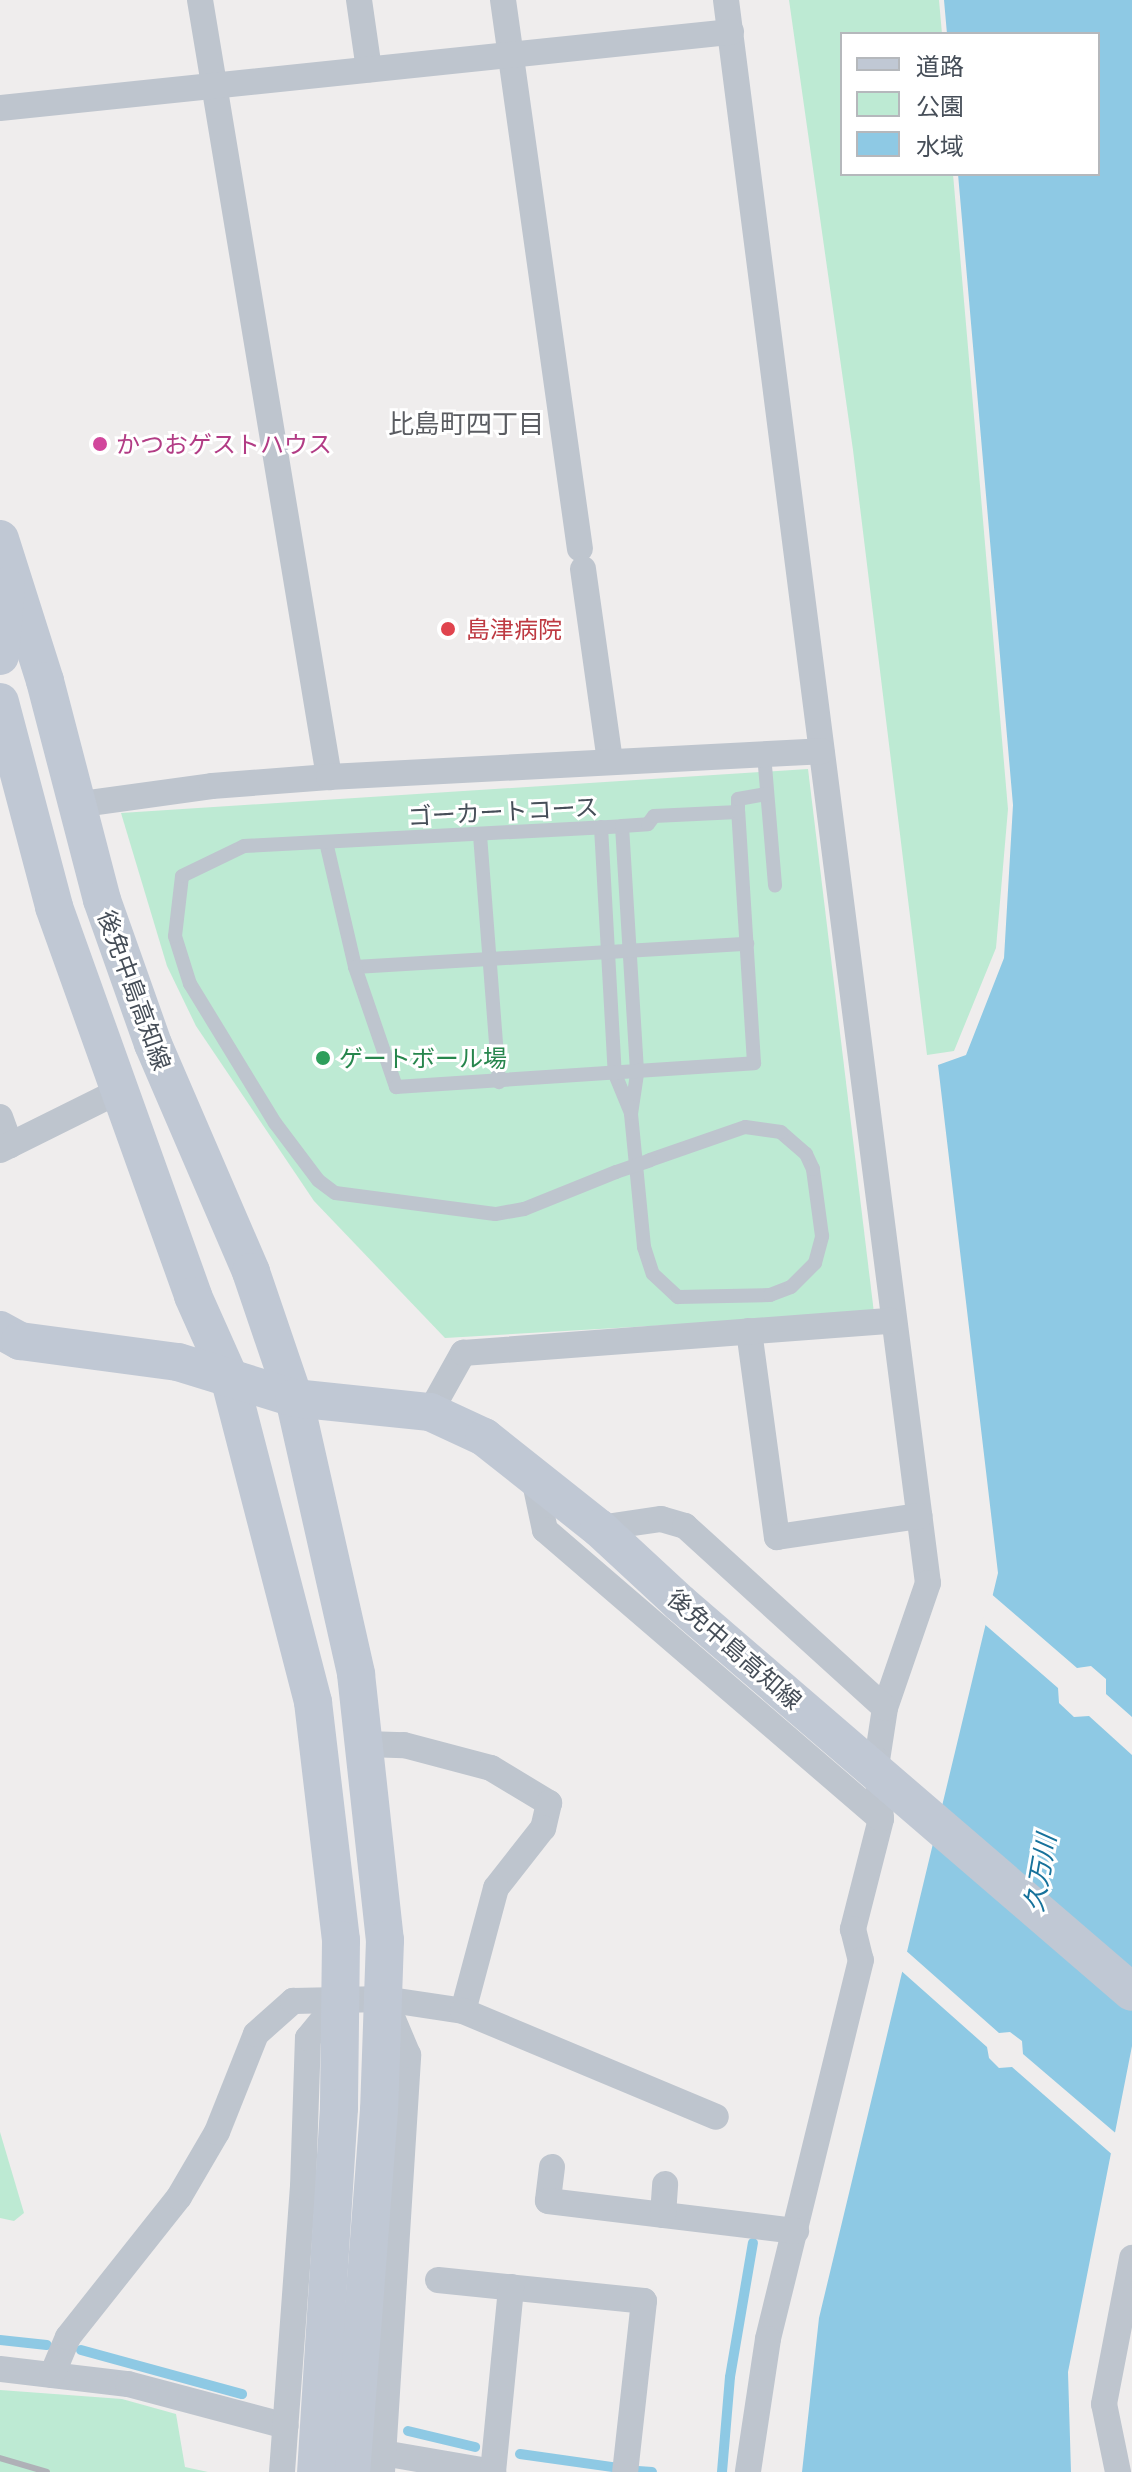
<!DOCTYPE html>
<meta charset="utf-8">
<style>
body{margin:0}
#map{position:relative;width:1132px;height:2472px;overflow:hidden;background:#efeded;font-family:"Open Sans","Noto Sans JP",sans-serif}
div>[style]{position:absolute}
.green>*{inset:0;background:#bdead3}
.water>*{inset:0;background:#8ec9e4}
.pier>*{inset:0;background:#efeded}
.stream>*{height:10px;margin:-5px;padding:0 5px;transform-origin:5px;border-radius:5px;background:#8ec9e4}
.lane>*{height:14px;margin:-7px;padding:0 7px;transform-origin:7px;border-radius:7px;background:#bec5ce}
.street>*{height:26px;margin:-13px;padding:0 13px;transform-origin:13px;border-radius:13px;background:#bec5ce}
.secondary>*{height:38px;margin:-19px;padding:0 19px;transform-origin:19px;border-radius:19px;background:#c0c8d4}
.rail>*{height:6px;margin:-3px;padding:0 3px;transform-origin:3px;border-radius:3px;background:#afb1b7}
.lane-bridge>*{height:14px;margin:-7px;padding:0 7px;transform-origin:7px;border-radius:7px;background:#bec5ce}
.secondary-bridge>*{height:38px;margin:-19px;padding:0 19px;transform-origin:19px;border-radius:19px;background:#c0c8d4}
.dots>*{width:22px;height:22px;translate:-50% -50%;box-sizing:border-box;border:4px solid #fff;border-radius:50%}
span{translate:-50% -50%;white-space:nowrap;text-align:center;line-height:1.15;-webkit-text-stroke:6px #fff;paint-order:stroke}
.hotel-label{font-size:24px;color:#b23c85}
.left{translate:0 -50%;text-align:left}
.health-label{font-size:24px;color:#be3a42}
.street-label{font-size:24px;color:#464e58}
.leisure-label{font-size:24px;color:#27864d}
.neighbourhood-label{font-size:26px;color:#5a5c61}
.water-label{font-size:26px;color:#17729b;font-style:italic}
.legend{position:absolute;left:840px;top:32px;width:260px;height:144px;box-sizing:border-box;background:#fff;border:2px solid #b5b8bc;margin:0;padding:10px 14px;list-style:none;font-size:24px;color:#464e58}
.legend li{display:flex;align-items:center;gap:16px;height:40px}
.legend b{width:40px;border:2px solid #b5b8bc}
</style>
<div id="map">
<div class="green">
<i style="clip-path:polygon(789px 0,939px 0,942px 34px,842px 34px,842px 174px,953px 174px,1008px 809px,996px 948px,954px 1051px,927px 1055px,853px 450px)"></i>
<i style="clip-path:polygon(808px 769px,874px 1313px,445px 1338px,314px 1201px,196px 1026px,167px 966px,121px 813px)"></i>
<i style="clip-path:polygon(0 2132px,24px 2213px,14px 2221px,0 2218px)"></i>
<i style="clip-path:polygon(0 2390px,122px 2399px,176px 2414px,185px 2467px,208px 2472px,0 2472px)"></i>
</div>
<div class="water">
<i style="clip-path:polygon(944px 0,1132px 0,1132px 2046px,1068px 2372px,1071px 2472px,802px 2472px,819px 2318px,998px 1573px,938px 1065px,966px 1055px,1004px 958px,1013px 805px,958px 174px,1098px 174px,1098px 34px,947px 34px)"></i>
</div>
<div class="pier">
<i style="clip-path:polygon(989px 1592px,1077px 1668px,1091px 1666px,1106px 1679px,1106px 1694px,1132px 1717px,1132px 1755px,1089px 1716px,1074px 1717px,1059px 1703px,1058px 1688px,982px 1622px)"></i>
<i style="clip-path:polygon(903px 1948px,999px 2033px,1010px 2032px,1022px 2041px,1023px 2054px,1119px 2136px,1115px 2157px,1012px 2067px,999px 2068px,989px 2058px,987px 2047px,898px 1968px)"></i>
</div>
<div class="stream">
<i style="left:0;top:2340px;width:47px;rotate:6.1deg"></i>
<i style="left:81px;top:2350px;width:167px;rotate:15.3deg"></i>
<i style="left:408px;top:2431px;width:69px;rotate:13.4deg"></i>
<i style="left:520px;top:2454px;width:94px;rotate:8deg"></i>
<i style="left:638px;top:2471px;width:14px;rotate:4deg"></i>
<i style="left:722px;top:2472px;width:95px;rotate:-85.2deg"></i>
<i style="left:730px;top:2377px;width:136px;rotate:-80.3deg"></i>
</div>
<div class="lane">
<i style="left:764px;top:754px;width:132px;rotate:85.2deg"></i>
<i style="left:622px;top:826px;width:248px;rotate:86.5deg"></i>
<i style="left:637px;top:1074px;width:40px;rotate:98.5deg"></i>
<i style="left:631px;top:1114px;width:134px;rotate:84.4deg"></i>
<i style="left:644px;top:1247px;width:28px;rotate:72deg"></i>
<i style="left:653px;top:1274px;width:34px;rotate:43deg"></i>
<i style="left:678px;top:1297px;width:92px;rotate:-1.2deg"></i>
<i style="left:770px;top:1295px;width:22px;rotate:-21deg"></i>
<i style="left:791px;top:1287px;width:34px;rotate:-45deg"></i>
<i style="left:815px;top:1263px;width:28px;rotate:-75deg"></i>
<i style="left:822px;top:1236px;width:68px;rotate:-97.7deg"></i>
<i style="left:813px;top:1169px;width:17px;rotate:-115deg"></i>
<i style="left:806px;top:1154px;width:33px;rotate:-139deg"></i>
<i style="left:781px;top:1132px;width:36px;rotate:-172deg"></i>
<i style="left:745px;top:1127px;width:101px;rotate:160.8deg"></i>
<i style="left:601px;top:827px;width:247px;rotate:86.8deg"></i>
<i style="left:615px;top:1074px;width:42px;rotate:67.7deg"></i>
<i style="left:480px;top:835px;width:248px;rotate:85.6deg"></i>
<i style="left:326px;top:842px;width:128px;rotate:76.9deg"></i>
<i style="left:355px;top:967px;width:393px;rotate:-3.4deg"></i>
<i style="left:355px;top:967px;width:127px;rotate:71.1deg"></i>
<i style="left:396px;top:1087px;width:359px;rotate:-3.8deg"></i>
<i style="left:754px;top:1063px;width:252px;rotate:-93.6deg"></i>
<i style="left:616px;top:1172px;width:99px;rotate:158.1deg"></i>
<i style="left:524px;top:1209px;width:29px;rotate:170deg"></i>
<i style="left:495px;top:1214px;width:161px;rotate:-172.5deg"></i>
<i style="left:335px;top:1193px;width:21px;rotate:-143deg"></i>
<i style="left:318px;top:1180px;width:71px;rotate:-127deg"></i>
<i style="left:275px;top:1123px;width:163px;rotate:-121.4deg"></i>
<i style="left:190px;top:984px;width:50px;rotate:-107.4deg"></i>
<i style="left:175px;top:936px;width:60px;rotate:-83.3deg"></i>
<i style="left:182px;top:876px;width:69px;rotate:-25.8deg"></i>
<i style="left:244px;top:846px;width:379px;rotate:-3deg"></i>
<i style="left:622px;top:826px;width:26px;rotate:-4deg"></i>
<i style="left:648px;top:824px;width:10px;rotate:-53deg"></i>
<i style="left:654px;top:816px;width:84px;rotate:-2.7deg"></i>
<i style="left:738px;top:812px;width:13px;rotate:-90deg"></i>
<i style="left:738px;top:799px;width:29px;rotate:-10deg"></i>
</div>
<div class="street">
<i style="left:200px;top:0;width:788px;rotate:80.57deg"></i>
<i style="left:359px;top:0;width:70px;rotate:81.8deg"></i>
<i style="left:503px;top:0;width:554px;rotate:82.02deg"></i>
<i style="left:726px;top:0;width:1596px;rotate:82.73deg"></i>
<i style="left:928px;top:1583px;width:132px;rotate:109deg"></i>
<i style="left:885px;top:1708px;width:53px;rotate:98.7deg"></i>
<i style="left:877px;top:1760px;width:59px;rotate:86.1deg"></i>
<i style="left:881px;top:1819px;width:114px;rotate:104.3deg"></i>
<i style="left:853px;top:1929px;width:32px;rotate:76deg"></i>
<i style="left:861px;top:1960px;width:390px;rotate:103.8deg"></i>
<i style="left:768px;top:2339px;width:134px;rotate:98.6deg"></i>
<i style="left:0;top:108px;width:735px;rotate:-5.94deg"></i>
<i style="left:583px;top:569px;width:195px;rotate:82deg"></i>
<i style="left:75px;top:805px;width:138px;rotate:-7.9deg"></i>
<i style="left:212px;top:786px;width:117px;rotate:-4.4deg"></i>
<i style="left:329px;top:777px;width:493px;rotate:-3deg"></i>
<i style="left:0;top:1117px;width:30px;rotate:70deg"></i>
<i style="left:0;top:1150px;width:133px;rotate:-26.4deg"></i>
<i style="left:749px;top:1331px;width:208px;rotate:82.3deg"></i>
<i style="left:777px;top:1537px;width:144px;rotate:-8.4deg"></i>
<i style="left:430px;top:1412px;width:68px;rotate:-60.8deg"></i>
<i style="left:463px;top:1353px;width:429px;rotate:-4.3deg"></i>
<i style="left:534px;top:1478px;width:53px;rotate:78.1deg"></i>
<i style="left:545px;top:1530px;width:443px;rotate:40.7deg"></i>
<i style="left:599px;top:1528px;width:63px;rotate:-8.3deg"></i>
<i style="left:661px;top:1519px;width:25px;rotate:16deg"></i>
<i style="left:685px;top:1526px;width:270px;rotate:42.3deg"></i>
<i style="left:366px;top:1744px;width:38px;rotate:2deg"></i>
<i style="left:404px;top:1745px;width:90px;rotate:14.8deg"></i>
<i style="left:491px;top:1768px;width:68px;rotate:31.1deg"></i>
<i style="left:549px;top:1803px;width:26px;rotate:103deg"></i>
<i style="left:543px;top:1828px;width:76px;rotate:128.1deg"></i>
<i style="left:496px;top:1888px;width:127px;rotate:105deg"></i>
<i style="left:552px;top:2167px;width:34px;rotate:97deg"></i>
<i style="left:548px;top:2201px;width:250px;rotate:6.9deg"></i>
<i style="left:663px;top:2215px;width:31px;rotate:-86deg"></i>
<i style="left:438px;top:2280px;width:207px;rotate:5.8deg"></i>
<i style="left:644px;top:2301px;width:172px;rotate:96.3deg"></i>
<i style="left:0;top:2369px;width:129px;rotate:6.7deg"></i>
<i style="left:128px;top:2384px;width:163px;rotate:14.9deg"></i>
<i style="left:52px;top:2375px;width:41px;rotate:-67.2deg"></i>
<i style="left:68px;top:2337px;width:179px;rotate:-51.6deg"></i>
<i style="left:179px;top:2197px;width:75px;rotate:-59.7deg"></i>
<i style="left:217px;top:2132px;width:105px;rotate:-68.3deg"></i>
<i style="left:256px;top:2034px;width:50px;rotate:-41.7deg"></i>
<i style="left:293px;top:2001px;width:91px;rotate:-1.3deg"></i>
<i style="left:384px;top:1999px;width:80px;rotate:8.6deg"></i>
<i style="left:463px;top:2011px;width:274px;rotate:22.7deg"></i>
<i style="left:383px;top:2453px;width:112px;rotate:9.8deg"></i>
<i style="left:282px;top:2472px;width:286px;rotate:-85.8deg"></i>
<i style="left:303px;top:2187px;width:149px;rotate:-88.1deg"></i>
<i style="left:308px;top:2038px;width:52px;rotate:-50.5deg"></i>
<i style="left:382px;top:2472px;width:418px;rotate:-86.4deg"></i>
<i style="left:408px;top:2055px;width:56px;rotate:-112.9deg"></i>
<i style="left:493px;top:2472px;width:186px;rotate:-84.4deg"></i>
<i style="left:1118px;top:2472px;width:69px;rotate:-101.6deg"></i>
<i style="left:1104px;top:2404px;width:149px;rotate:-79.1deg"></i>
</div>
<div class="secondary">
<i style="left:0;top:539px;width:149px;rotate:72.4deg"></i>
<i style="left:45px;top:681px;width:226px;rotate:75.4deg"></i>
<i style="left:102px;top:900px;width:153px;rotate:70.5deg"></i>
<i style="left:153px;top:1044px;width:248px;rotate:66.7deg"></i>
<i style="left:251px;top:1272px;width:133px;rotate:71.2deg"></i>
<i style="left:294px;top:1398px;width:283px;rotate:77.3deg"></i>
<i style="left:356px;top:1674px;width:268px;rotate:83.8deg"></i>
<i style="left:385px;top:1940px;width:170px;rotate:92deg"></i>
<i style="left:379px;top:2110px;width:363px;rotate:94.4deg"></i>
<i style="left:0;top:656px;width:70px;rotate:-85.1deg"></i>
<i style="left:0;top:702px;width:212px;rotate:75.2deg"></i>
<i style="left:54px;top:907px;width:413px;rotate:70.3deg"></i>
<i style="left:193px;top:1296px;width:89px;rotate:66deg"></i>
<i style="left:229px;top:1377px;width:336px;rotate:75.5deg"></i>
<i style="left:313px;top:1702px;width:240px;rotate:83.3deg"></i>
<i style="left:341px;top:1940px;width:168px;rotate:90.7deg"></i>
<i style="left:339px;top:2108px;width:365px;rotate:93.6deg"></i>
<i style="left:0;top:1330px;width:23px;rotate:29deg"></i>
<i style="left:20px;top:1341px;width:159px;rotate:7.6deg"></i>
<i style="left:178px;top:1362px;width:121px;rotate:17.2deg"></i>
<i style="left:294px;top:1398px;width:137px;rotate:5.9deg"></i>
<i style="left:430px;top:1412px;width:60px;rotate:24.8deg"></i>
<i style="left:484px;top:1437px;width:147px;rotate:38.4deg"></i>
<i style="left:599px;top:1528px;width:110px;rotate:42.8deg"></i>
</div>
<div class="rail">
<i style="left:0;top:2458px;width:49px;rotate:16.6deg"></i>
</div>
<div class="lane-bridge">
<i style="left:616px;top:1172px;width:36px;rotate:-19deg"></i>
</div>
<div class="secondary-bridge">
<i style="left:680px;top:1603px;width:596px;rotate:40.72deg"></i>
</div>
<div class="dots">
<i style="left:100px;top:444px;background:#d1479c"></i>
<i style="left:448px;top:629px;background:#e0444e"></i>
<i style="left:323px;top:1058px;background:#2e9e5b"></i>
</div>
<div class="hotel-label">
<span class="left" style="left:116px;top:444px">かつおゲストハウス</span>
</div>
<div class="health-label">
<span class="left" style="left:466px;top:629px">島津病院</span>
</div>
<div class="street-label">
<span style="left:503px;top:811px;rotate:-3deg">ゴーカートコース</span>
<span style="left:135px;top:990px;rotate:70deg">後免中島高知線</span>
<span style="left:735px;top:1649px;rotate:41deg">後免中島高知線</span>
</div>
<div class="leisure-label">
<span class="left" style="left:339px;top:1058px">ゲートボール場</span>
</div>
<div class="neighbourhood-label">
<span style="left:466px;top:424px">比島町四丁目</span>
</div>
<div class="water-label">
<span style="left:1040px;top:1873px;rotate:-80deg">久万川</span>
</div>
<ul class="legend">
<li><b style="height:10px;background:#c0c8d4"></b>道路</li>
<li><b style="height:22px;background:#bdead3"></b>公園</li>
<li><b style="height:22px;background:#8ec9e4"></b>水域</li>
</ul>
</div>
